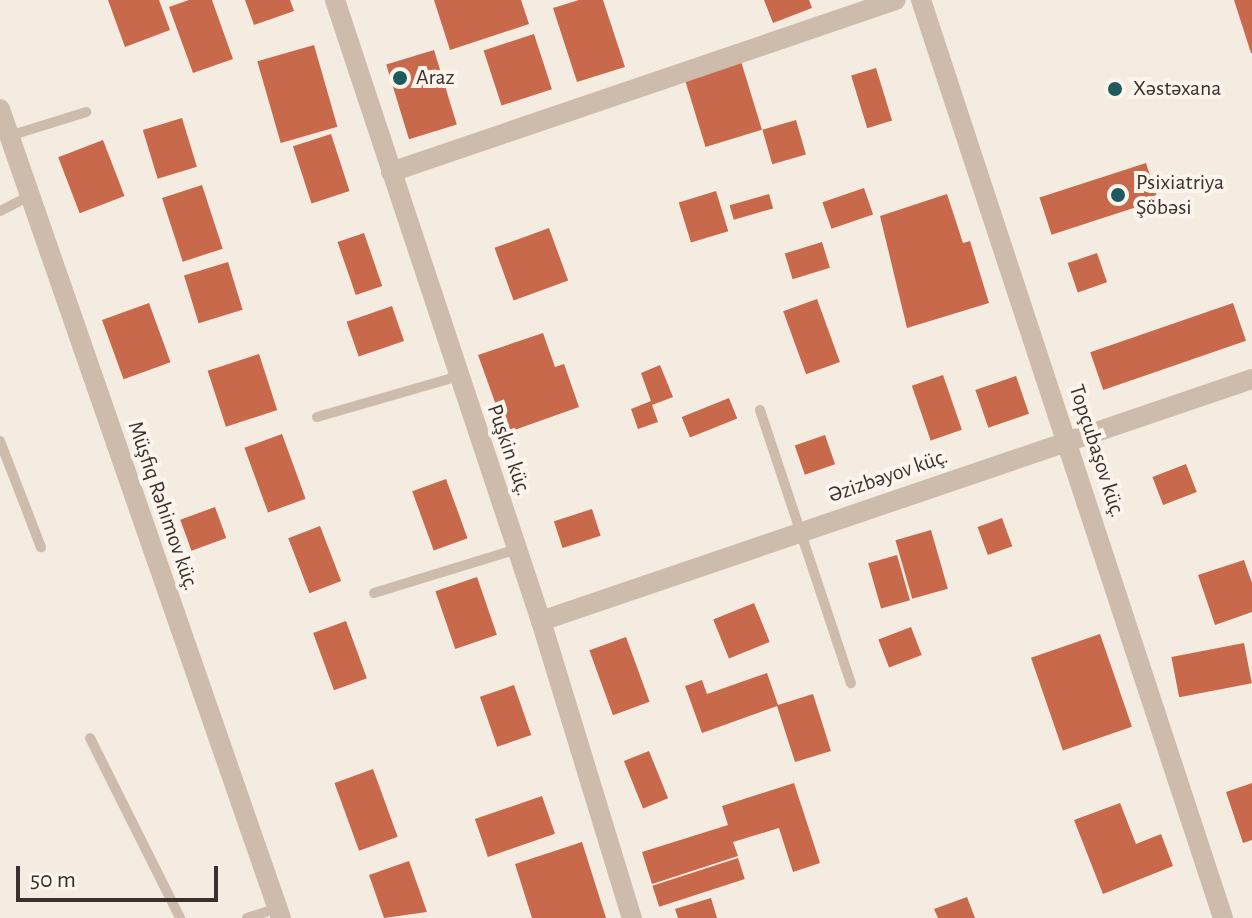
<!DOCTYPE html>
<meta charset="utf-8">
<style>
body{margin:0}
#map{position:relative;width:1252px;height:918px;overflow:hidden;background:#f4ebe1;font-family:"Alegreya Sans",sans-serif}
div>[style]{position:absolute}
.building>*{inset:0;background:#c8694b;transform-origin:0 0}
.lane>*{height:10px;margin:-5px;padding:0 5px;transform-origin:5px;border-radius:5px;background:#cdbbac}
.street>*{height:20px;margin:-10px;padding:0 10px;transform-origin:10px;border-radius:10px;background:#cdbbac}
.dots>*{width:22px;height:22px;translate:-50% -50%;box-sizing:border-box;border:4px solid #fbf5ee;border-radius:50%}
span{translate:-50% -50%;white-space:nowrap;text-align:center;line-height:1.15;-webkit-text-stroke:8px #fbf5ee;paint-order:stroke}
.poi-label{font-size:22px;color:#3b302b}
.left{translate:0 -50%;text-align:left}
.street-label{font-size:22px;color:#3b302b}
.scale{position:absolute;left:16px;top:866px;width:202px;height:36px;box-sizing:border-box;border:4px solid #3b302b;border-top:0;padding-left:10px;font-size:24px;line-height:28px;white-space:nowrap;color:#3b302b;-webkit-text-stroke:6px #fbf5ee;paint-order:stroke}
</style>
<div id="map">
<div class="building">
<i style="clip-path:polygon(108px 0,159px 0,170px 30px,125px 47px)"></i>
<i style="clip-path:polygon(189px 0,212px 0,233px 59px,193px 73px,169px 7px)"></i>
<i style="clip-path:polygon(245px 0,290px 0,294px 11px,254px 25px)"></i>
<i style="clip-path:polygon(434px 0,521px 0,529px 24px,450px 50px)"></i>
<i style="clip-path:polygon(579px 0,603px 0,625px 67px,577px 82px,553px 8px)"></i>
<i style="clip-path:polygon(764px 0,809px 0,812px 8px,773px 23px)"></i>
<i style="clip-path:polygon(1234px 0,1252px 0,1252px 53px,1251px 53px)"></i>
<i style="left:534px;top:34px;width:58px;height:53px;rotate:72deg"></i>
<i style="left:314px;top:45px;width:85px;height:59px;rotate:74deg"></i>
<i style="left:434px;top:50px;width:78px;height:50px;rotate:73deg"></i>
<i style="left:740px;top:58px;width:75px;height:59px;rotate:73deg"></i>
<i style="left:876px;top:68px;width:55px;height:26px;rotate:73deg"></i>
<i style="left:182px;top:118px;width:51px;height:41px;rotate:73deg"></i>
<i style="left:796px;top:120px;width:36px;height:35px;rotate:74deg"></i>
<i style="left:331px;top:134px;width:60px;height:40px;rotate:72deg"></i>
<i style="left:103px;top:140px;width:60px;height:48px;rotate:69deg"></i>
<i style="left:1146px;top:163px;width:39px;height:112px;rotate:72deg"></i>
<i style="left:202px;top:185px;width:67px;height:42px;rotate:72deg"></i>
<i style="left:864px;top:188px;width:28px;height:44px;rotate:71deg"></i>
<i style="left:716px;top:191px;width:42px;height:39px;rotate:73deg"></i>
<i style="left:769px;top:194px;width:15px;height:41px;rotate:74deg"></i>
<i style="clip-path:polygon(947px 194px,963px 243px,970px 241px,989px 303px,907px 328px,880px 216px)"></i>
<i style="left:549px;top:228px;width:56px;height:58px;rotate:70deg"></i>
<i style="left:364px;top:233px;width:56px;height:28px;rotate:71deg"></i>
<i style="left:822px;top:242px;width:27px;height:39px;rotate:73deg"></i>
<i style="left:1097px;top:253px;width:31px;height:31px;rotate:71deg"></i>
<i style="left:228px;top:262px;width:50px;height:46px;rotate:73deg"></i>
<i style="left:817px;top:299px;width:67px;height:36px;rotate:70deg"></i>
<i style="left:149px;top:303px;width:63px;height:50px;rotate:70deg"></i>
<i style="left:1233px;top:303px;width:40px;height:151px;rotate:71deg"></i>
<i style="left:392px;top:306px;width:37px;height:48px;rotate:71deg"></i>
<i style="clip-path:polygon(543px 333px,555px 367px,564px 364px,579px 407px,506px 433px,478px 355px)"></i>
<i style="left:259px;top:354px;width:59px;height:54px;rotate:72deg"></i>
<i style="clip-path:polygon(660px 365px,673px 397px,652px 405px,658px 422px,638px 429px,631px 409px,651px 401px,641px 373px)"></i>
<i style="left:943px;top:375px;width:58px;height:33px;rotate:71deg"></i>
<i style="left:1016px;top:376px;width:40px;height:43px;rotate:71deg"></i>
<i style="left:729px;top:398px;width:22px;height:51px;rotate:68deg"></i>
<i style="left:282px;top:434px;width:69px;height:40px;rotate:70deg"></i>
<i style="left:825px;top:435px;width:31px;height:32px;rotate:71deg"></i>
<i style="left:1186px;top:464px;width:30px;height:36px;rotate:69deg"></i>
<i style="left:446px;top:479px;width:63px;height:36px;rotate:70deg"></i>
<i style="left:215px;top:507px;width:33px;height:37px;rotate:70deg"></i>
<i style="left:592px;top:509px;width:28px;height:40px;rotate:72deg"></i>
<i style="left:1002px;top:518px;width:30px;height:26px;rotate:70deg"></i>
<i style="left:320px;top:526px;width:59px;height:34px;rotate:69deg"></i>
<i style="left:931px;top:530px;width:61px;height:37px;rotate:74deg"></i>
<i style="left:897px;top:555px;width:47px;height:30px;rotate:74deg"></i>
<i style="clip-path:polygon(1244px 560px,1252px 583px,1252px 612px,1215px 625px,1198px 575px)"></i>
<i style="left:477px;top:577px;width:61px;height:44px;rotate:71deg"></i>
<i style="left:754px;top:603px;width:42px;height:44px;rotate:68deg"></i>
<i style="left:346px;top:621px;width:61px;height:35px;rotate:70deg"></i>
<i style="left:911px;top:627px;width:30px;height:35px;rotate:69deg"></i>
<i style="left:1100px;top:634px;width:98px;height:73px;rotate:71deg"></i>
<i style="left:626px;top:637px;width:69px;height:39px;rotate:70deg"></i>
<i style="left:1244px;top:643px;width:41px;height:74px;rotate:79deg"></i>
<i style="clip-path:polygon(767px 673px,778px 705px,813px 694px,831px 751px,795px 762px,777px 706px,702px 733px,685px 686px,702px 680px,707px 694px)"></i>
<i style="left:514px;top:685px;width:53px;height:36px;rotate:71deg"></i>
<i style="left:649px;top:751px;width:51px;height:27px;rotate:68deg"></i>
<i style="left:373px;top:769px;width:72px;height:41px;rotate:70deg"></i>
<i style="clip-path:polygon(794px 783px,820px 863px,793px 872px,779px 828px,733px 842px,738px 856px,652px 884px,642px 852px,728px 825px,722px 806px)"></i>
<i style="clip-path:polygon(1252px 783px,1252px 840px,1243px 843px,1226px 792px)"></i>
<i style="left:542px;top:796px;width:40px;height:71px;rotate:71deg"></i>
<i style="clip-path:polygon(1120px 803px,1136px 844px,1161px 834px,1173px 866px,1103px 894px,1074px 820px)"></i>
<i style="clip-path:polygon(582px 842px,606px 918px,532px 918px,515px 864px)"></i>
<i style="left:738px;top:858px;width:22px;height:90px;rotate:72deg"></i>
<i style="clip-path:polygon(409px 861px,427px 912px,384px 918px,369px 875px)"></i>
<i style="clip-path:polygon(967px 897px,975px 918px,938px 918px,934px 909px)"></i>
<i style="clip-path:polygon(711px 898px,717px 918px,678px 918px,675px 909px)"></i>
</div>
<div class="lane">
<i style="left:9px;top:136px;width:81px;rotate:-17.3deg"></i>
<i style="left:0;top:211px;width:34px;rotate:-27deg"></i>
<i style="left:760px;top:410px;width:288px;rotate:71.6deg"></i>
<i style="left:317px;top:417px;width:148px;rotate:-16.1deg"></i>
<i style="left:0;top:441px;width:114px;rotate:68.9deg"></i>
<i style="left:374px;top:593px;width:150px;rotate:-17.1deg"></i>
<i style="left:90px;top:738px;width:201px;rotate:63.4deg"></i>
<i style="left:247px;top:918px;width:33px;rotate:-18deg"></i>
</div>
<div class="street">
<i style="left:335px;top:0;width:654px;rotate:71.65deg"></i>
<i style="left:541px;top:621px;width:311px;rotate:73deg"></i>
<i style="left:921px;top:0;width:966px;rotate:71.79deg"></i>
<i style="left:0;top:109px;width:856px;rotate:70.85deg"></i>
<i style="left:391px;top:172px;width:533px;rotate:-18.81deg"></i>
<i style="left:541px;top:621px;width:751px;rotate:-18.8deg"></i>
</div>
<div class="dots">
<i style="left:400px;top:78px;background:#1f5a5e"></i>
<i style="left:1115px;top:89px;background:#1f5a5e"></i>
<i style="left:1118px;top:195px;background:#1f5a5e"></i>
</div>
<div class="poi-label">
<span class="left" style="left:416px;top:78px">Araz</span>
<span class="left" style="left:1133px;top:89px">Xəstəxana</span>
<span class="left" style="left:1136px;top:195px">Psixiatriya<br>Şöbəsi</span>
</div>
<div class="street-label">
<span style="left:509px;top:450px;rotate:71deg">Puşkin küç.</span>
<span style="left:1097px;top:451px;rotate:72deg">Topçubaşov küç.</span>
<span style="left:888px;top:476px;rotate:-19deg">Əzizbəyov küç.</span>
<span style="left:163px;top:506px;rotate:71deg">Müşfiq Rəhimov küç.</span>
</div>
<div class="scale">50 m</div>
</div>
